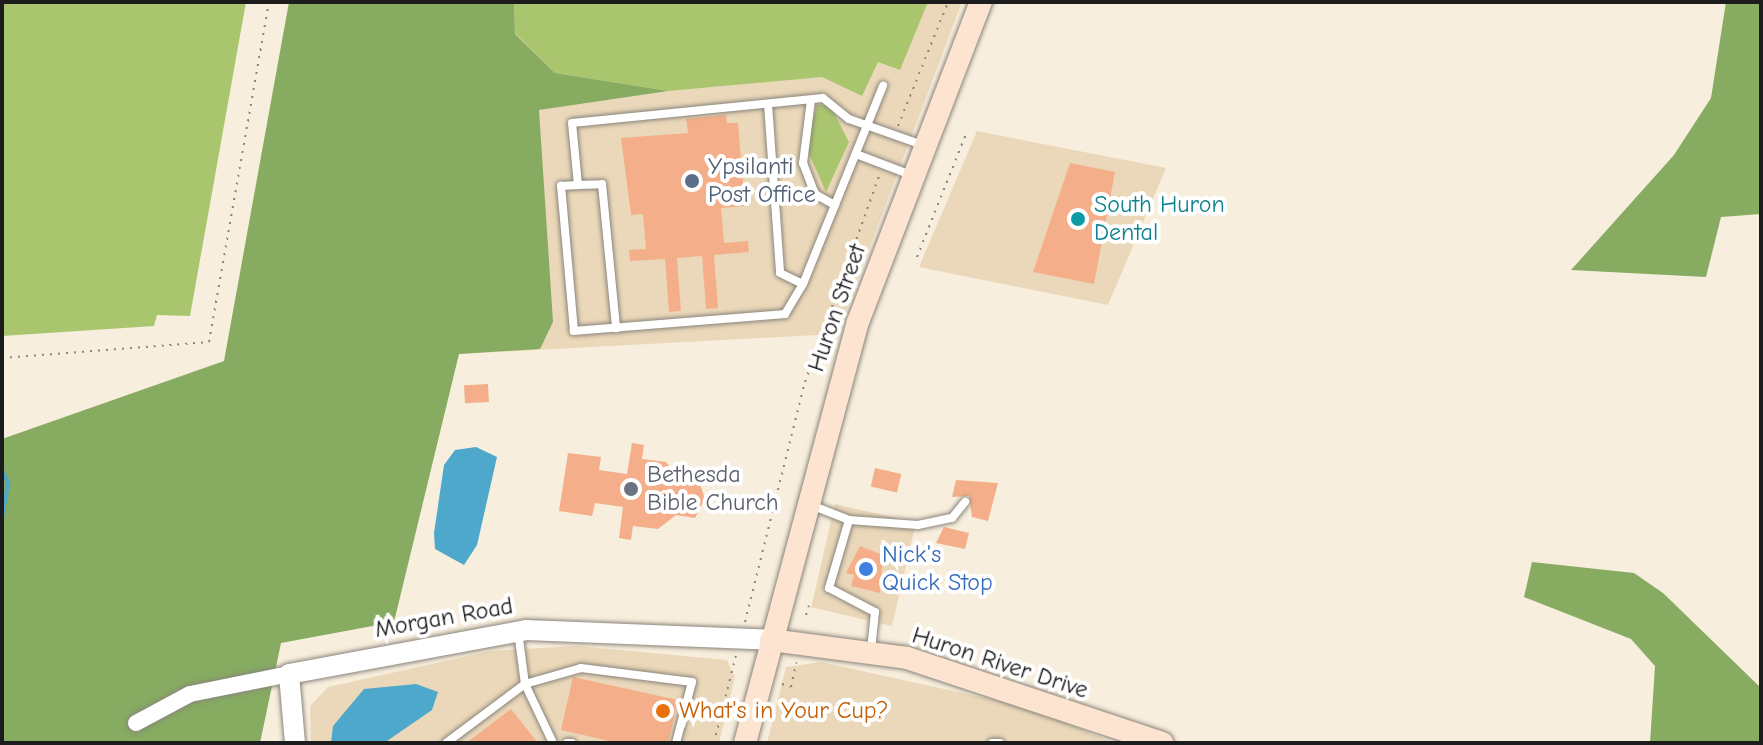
<!DOCTYPE html>
<style>
body{margin:0}
#map{position:relative;width:1763px;height:745px;overflow:hidden;background:#f8eedd;font-family:"Comic Neue",sans-serif}
div>[style]{position:absolute}
.built>*{inset:0;background:#ebd8ba;transform-origin:0 0}
.green>*{inset:0;background:#a9c66e}
.forest>*{inset:0;background:#86ab61}
.water>*{inset:0;background:#4da8cb}
.stream>*{height:4px;margin:-2px;padding:0 2px;transform-origin:2px;border-radius:2px;background:#4da8cb}
.building>*{inset:0;background:#f4af8a;transform-origin:0 0}
.path>*{height:2px;margin-top:-1px;transform-origin:0;background:repeating-linear-gradient(90deg,#8a857c 0 2px,transparent 0 8px)}
.roads{filter:drop-shadow(0 0 2px #8a857c) drop-shadow(0 0 2px #8a857c)}
.service>*{height:8px;margin:-4px;padding:0 4px;transform-origin:4px;border-radius:4px;background:#fff}
.minor>*{height:16px;margin:-8px;padding:0 8px;transform-origin:8px;border-radius:8px;background:#fff}
.tertiary>*{height:20px;margin:-10px;padding:0 10px;transform-origin:10px;border-radius:10px;background:#fff}
.secondary>*{height:22px;margin:-11px;padding:0 11px;transform-origin:11px;border-radius:11px;background:#fde4d1}
.dots>*{width:22px;height:22px;translate:-50% -50%;box-sizing:border-box;border:4px solid #fff;border-radius:50%}
span{translate:-50% -50%;white-space:nowrap;text-align:center;line-height:1.15;-webkit-text-stroke:8px #fff;paint-order:stroke}
.service-label{font-size:24px;color:#4e5e75}
.left{translate:0 -50%;text-align:left}
.culture-label{font-size:24px;color:#0d838f}
.street-label{font-size:24px;color:#1c1c1c}
.worship-label{font-size:24px;color:#5b616d}
.shop-label{font-size:24px;color:#366cbe}
.food-label{font-size:24px;color:#c56008}
.frame{position:absolute;inset:0;border:4px solid #1c1c1c;pointer-events:none}
</style>
<div id="map">
<div class="built">
<i style="clip-path:polygon(289px 2px,962px 2px,837px 334px,459px 354px)"></i>
<i style="clip-path:polygon(977px 131px,1166px 168px,1108px 305px,919px 267px)"></i>
<i style="left:835px;top:504px;width:83px;height:106px;rotate:13deg"></i>
<i style="clip-path:polygon(577px 646px,727px 660px,735px 677px,719px 743px,311px 743px,310px 706px,328px 687px,490px 651px)"></i>
<i style="clip-path:polygon(821px 662px,1035px 709px,1113px 743px,767px 743px,786px 667px)"></i>
</div>
<div class="green">
<i style="clip-path:polygon(2px 2px,246px 2px,190px 316px,157px 315px,154px 326px,2px 336px)"></i>
<i style="clip-path:polygon(514px 2px,928px 2px,900px 70px,878px 62px,862px 96px,822px 77px,668px 91px,555px 73px,515px 33px)"></i>
<i style="clip-path:polygon(817px 105px,830px 105px,849px 142px,826px 192px,806px 147px)"></i>
</div>
<div class="forest">
<i style="clip-path:polygon(289px 2px,514px 2px,515px 34px,555px 73px,668px 91px,539px 110px,553px 322px,540px 349px,459px 354px,394px 622px,281px 643px,260px 743px,2px 743px,2px 439px,224px 361px)"></i>
<i style="clip-path:polygon(1726px 2px,1761px 2px,1761px 214px,1721px 217px,1706px 277px,1571px 270px,1674px 155px,1711px 98px)"></i>
<i style="clip-path:polygon(1532px 562px,1634px 573px,1663px 593px,1761px 688px,1761px 743px,1650px 743px,1655px 666px,1631px 639px,1524px 597px)"></i>
</div>
<div class="water">
<i style="clip-path:polygon(476px 447px,497px 457px,477px 545px,464px 565px,435px 549px,434px 533px,444px 465px,455px 450px)"></i>
<i style="clip-path:polygon(416px 684px,438px 692px,432px 710px,384px 743px,331px 743px,333px 726px,364px 689px)"></i>
</div>
<div class="stream">
<i style="left:2px;top:471px;width:13px;rotate:63deg"></i>
<i style="left:8px;top:483px;width:35px;rotate:100deg"></i>
</div>
<div class="building">
<i style="clip-path:polygon(726px 115px,727px 123px,738px 123px,745px 206px,721px 208px,724px 243px,748px 241px,749px 252px,714px 255px,718px 308px,706px 309px,702px 256px,677px 258px,681px 311px,669px 312px,665px 259px,630px 261px,629px 250px,646px 249px,643px 214px,631px 215px,621px 138px,688px 133px,686px 119px)"></i>
<i style="clip-path:polygon(1070px 163px,1115px 172px,1094px 284px,1033px 272px)"></i>
<i style="left:488px;top:384px;width:18px;height:24px;rotate:87deg"></i>
<i style="clip-path:polygon(632px 443px,644px 445px,642px 459px,666px 462px,681px 481px,700px 484px,705px 499px,695px 518px,676px 515px,658px 529px,633px 526px,631px 540px,619px 538px,623px 507px,595px 503px,592px 516px,559px 511px,568px 453px,601px 457px,599px 470px,627px 474px)"></i>
<i style="left:875px;top:468px;width:27px;height:19px;rotate:13deg"></i>
<i style="clip-path:polygon(956px 480px,998px 483px,988px 521px,972px 517px,969px 496px,952px 497px)"></i>
<i style="clip-path:polygon(944px 527px,969px 533px,965px 549px,936px 543px)"></i>
<i style="clip-path:polygon(860px 546px,883px 555px,880px 593px,851px 586px,854px 575px,846px 573px)"></i>
<i style="clip-path:polygon(573px 677px,678px 700px,668px 743px,618px 743px,561px 730px)"></i>
<i style="clip-path:polygon(511px 709px,538px 743px,466px 743px)"></i>
</div>
<div class="path">
<i style="left:898px;top:126px;width:134px;rotate:-68deg"></i>
<i style="left:917px;top:257px;width:132px;rotate:-68.3deg"></i>
<i style="left:2px;top:358px;width:208px;rotate:-4.4deg"></i>
<i style="left:209px;top:342px;width:345px;rotate:-80deg"></i>
<i style="left:806px;top:615px;width:10px;rotate:-73deg"></i>
<i style="left:745px;top:622px;width:247px;rotate:-76deg"></i>
<i style="left:805px;top:382px;width:219px;rotate:-70.2deg"></i>
<i style="left:782px;top:684px;width:9px;rotate:18deg"></i>
<i style="left:791px;top:687px;width:25px;rotate:-78deg"></i>
<i style="left:714px;top:743px;width:91px;rotate:-76deg"></i>
</div>
<div class="roads">
<div class="service">
<i style="left:811px;top:100px;width:64px;rotate:97.2deg"></i>
<i style="left:803px;top:163px;width:33px;rotate:69deg"></i>
<i style="left:815px;top:194px;width:23px;rotate:29deg"></i>
<i style="left:768px;top:104px;width:169px;rotate:85.9deg"></i>
<i style="left:780px;top:273px;width:25px;rotate:26deg"></i>
<i style="left:803px;top:284px;width:214px;rotate:-68deg"></i>
<i style="left:856px;top:154px;width:59px;rotate:20.9deg"></i>
<i style="left:578px;top:185px;width:24px;rotate:-2deg"></i>
<i style="left:602px;top:184px;width:145px;rotate:84.4deg"></i>
<i style="left:803px;top:284px;width:35px;rotate:121deg"></i>
<i style="left:785px;top:314px;width:212px;rotate:175.4deg"></i>
<i style="left:574px;top:331px;width:146px;rotate:-95.1deg"></i>
<i style="left:561px;top:186px;width:17px;rotate:-3deg"></i>
<i style="left:578px;top:185px;width:62px;rotate:-95.5deg"></i>
<i style="left:572px;top:123px;width:252px;rotate:-5.7deg"></i>
<i style="left:823px;top:98px;width:33px;rotate:39deg"></i>
<i style="left:849px;top:119px;width:78px;rotate:19.4deg"></i>
<i style="left:811px;top:505px;width:41px;rotate:21.5deg"></i>
<i style="left:849px;top:520px;width:71px;rotate:106.4deg"></i>
<i style="left:829px;top:588px;width:52px;rotate:27.6deg"></i>
<i style="left:875px;top:612px;width:38px;rotate:96deg"></i>
<i style="left:849px;top:520px;width:69px;rotate:4.1deg"></i>
<i style="left:918px;top:525px;width:35px;rotate:-12deg"></i>
<i style="left:952px;top:518px;width:21px;rotate:-51deg"></i>
<i style="left:518px;top:631px;width:53px;rotate:82.5deg"></i>
<i style="left:525px;top:684px;width:65px;rotate:64.6deg"></i>
<i style="left:446px;top:743px;width:99px;rotate:-36.8deg"></i>
<i style="left:525px;top:684px;width:58px;rotate:-15.9deg"></i>
<i style="left:581px;top:668px;width:112px;rotate:7.2deg"></i>
<i style="left:692px;top:682px;width:63px;rotate:104.7deg"></i>
<i style="left:567px;top:743px;width:5px"></i>
<i style="left:992px;top:743px;width:8px"></i>
</div>
<div class="minor">
<i style="left:136px;top:723px;width:61px;rotate:-28.2deg"></i>
<i style="left:190px;top:694px;width:101px;rotate:-11.4deg"></i>
</div>
<div class="tertiary">
<i style="left:295px;top:743px;width:69px;rotate:-95deg"></i>
<i style="left:289px;top:674px;width:241px;rotate:-10.5deg"></i>
<i style="left:526px;top:630px;width:245px;rotate:2.3deg"></i>
</div>
<div class="secondary">
<i style="left:771px;top:640px;width:137px;rotate:7.5deg"></i>
<i style="left:907px;top:658px;width:269px;rotate:18.4deg"></i>
<i style="left:745px;top:743px;width:436px;rotate:-75deg"></i>
<i style="left:858px;top:322px;width:343px;rotate:-69deg"></i>
</div>
</div>
<div class="dots">
<i style="left:692px;top:181px;background:#5c6f8a"></i>
<i style="left:1078px;top:219px;background:#0f9aa8"></i>
<i style="left:631px;top:489px;background:#6b7280"></i>
<i style="left:866px;top:569px;background:#3f7fe0"></i>
<i style="left:663px;top:711px;background:#e8710a"></i>
</div>
<div class="service-label">
<span class="left" style="left:708px;top:181px">Ypsilanti<br>Post Office</span>
</div>
<div class="culture-label">
<span class="left" style="left:1094px;top:219px">South Huron<br>Dental</span>
</div>
<div class="street-label">
<span style="left:837px;top:308px;rotate:-71deg">Huron Street</span>
<span style="left:444px;top:618px;rotate:-10deg">Morgan Road</span>
<span style="left:1000px;top:663px;rotate:18deg">Huron River Drive</span>
</div>
<div class="worship-label">
<span class="left" style="left:647px;top:489px">Bethesda<br>Bible Church</span>
</div>
<div class="shop-label">
<span class="left" style="left:882px;top:569px">Nick's<br>Quick Stop</span>
</div>
<div class="food-label">
<span class="left" style="left:679px;top:711px">What's in Your Cup?</span>
</div>
<div class="frame"></div>
</div>
